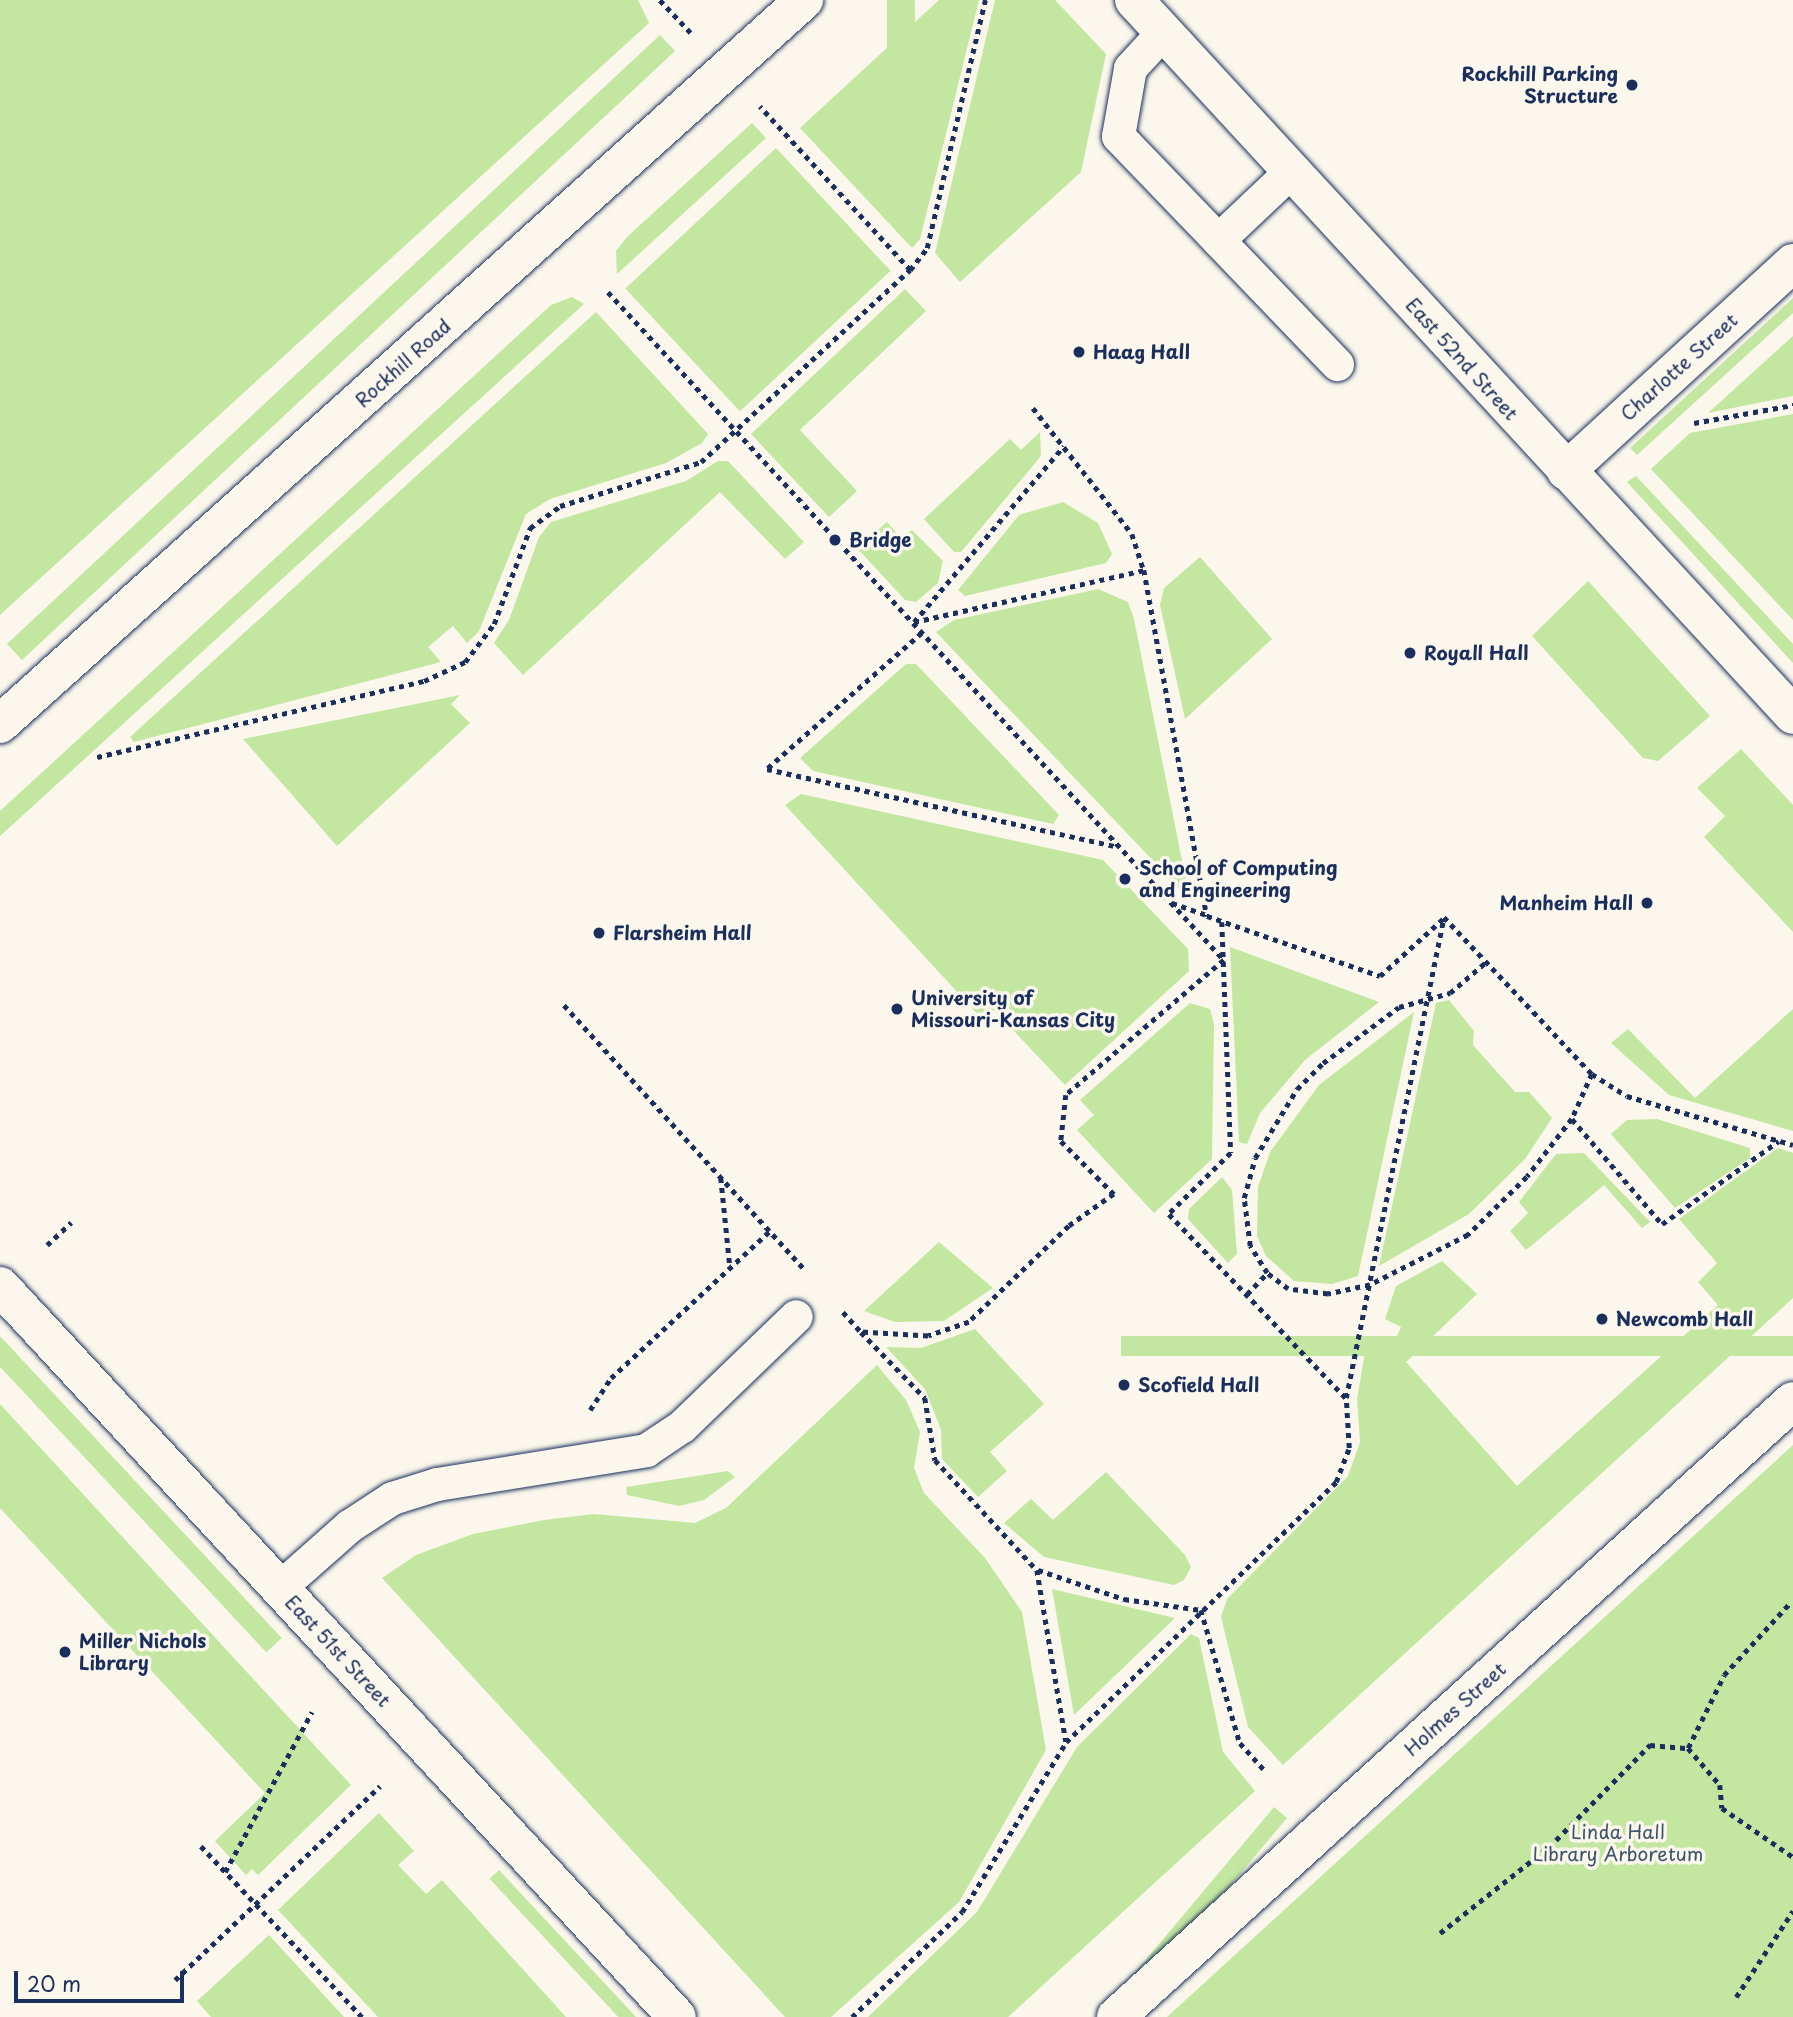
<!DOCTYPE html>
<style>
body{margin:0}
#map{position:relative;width:1793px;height:2017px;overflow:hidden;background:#fbf7ec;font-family:"Playpen Sans",sans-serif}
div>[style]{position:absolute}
.green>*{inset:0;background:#c3e6a0;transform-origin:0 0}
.path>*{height:4.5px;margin-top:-2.25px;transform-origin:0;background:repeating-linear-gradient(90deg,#1b2f5e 0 5px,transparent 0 10px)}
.roads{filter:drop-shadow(0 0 2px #1b2f5e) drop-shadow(0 0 2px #1b2f5e)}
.service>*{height:33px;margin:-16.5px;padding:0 16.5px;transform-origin:16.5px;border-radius:16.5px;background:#fbf7ec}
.minor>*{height:38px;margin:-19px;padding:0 19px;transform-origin:19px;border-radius:19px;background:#fbf7ec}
.secondary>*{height:38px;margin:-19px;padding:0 19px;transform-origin:19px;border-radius:19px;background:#fbf7ec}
.dots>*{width:19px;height:19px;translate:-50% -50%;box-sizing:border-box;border:4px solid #fbf7ec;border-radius:50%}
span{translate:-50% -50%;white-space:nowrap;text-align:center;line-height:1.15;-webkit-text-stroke:7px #fbf7ec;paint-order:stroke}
.poi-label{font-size:19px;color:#1b2f5e;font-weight:700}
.right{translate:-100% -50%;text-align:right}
.left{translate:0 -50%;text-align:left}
.street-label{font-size:19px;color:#1b2f5e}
.park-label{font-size:19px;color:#3d546b}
.scale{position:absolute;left:14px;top:1971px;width:170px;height:32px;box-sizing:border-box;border:4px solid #1b2f5e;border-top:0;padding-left:9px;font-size:21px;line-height:24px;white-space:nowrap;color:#1b2f5e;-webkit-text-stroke:5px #fbf7ec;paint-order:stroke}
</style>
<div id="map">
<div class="green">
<i style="clip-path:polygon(0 0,638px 0,649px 23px,0 615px)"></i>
<i style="left:887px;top:0;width:28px;height:151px"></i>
<i style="clip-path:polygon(939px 0,979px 0,920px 239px,912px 248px,800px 128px)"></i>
<i style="clip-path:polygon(995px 0,1055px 0,1106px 54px,1081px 172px,960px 282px,935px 253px)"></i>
<i style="left:660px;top:35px;width:22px;height:893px;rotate:47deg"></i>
<i style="clip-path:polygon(752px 123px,766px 138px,617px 274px,616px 251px,627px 237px)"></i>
<i style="left:776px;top:148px;width:168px;height:206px;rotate:47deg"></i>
<i style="clip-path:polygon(905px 289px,926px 311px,800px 430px,857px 491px,829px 517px,751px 434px)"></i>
<i style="clip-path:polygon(572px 297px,584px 304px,0 836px,0 811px,551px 305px)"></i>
<i style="clip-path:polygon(1793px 298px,1793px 313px,1637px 455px,1630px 448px)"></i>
<i style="clip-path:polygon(596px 312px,708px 434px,702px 443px,666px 463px,550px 499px,526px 514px,479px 631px,467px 643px,453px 626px,428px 647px,441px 662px,134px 742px,130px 737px)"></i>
<i style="clip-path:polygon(1793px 336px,1793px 396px,1708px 413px)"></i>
<i style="clip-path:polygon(1793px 414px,1793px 620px,1651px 469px,1690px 433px)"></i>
<i style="clip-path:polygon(1040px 432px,1041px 456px,961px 552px,954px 552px,924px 519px,1010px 439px,1021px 450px)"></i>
<i style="clip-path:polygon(718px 461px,728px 461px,804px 542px,785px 559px,720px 492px,523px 675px,494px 643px,509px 620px,539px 537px,551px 522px,686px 481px)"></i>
<i style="clip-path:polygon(1636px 476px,1793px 644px,1793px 663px,1627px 482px)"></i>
<i style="clip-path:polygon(1063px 502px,1098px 523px,1112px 554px,1106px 563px,965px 596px,958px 590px,1019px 515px)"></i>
<i style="clip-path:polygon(887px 522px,901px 538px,912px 530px,943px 561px,938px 583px,916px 602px,905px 600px,857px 548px)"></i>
<i style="clip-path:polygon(1200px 557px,1272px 639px,1185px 719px,1160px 605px,1164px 588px)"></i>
<i style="clip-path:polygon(1588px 581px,1710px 716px,1658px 761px,1643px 758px,1532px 636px)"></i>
<i style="clip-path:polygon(1098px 589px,1128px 602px,1134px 619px,1187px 886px,1178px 887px,936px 632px,954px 620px)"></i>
<i style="clip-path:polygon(906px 664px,916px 664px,1059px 815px,1053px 824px,813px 771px,800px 758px)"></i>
<i style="clip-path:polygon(460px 695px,451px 704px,470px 723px,337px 846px,243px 739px)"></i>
<i style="clip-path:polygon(1741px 749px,1793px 805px,1793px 932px,1704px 837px,1725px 816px,1697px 788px)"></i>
<i style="clip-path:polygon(801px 794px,1103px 860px,1188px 949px,1189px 971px,1065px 1085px,994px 1010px,983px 1020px,785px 805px)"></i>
<i style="clip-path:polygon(1230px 947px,1379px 1002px,1305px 1060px,1260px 1113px,1247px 1144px,1239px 1142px)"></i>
<i style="clip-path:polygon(1449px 1000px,1474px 1031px,1473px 1045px,1515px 1092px,1529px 1092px,1552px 1118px,1525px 1159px,1469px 1214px,1379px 1266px,1436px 1003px)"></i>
<i style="clip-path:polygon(1190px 1003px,1210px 1009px,1214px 1024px,1212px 1159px,1154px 1213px,1077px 1130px,1094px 1115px,1080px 1100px)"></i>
<i style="clip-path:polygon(1793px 1009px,1793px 1131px,1669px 1095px,1611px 1043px,1628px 1029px,1695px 1098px)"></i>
<i style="clip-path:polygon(1414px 1012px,1358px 1276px,1332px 1284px,1294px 1281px,1266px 1256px,1257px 1236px,1258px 1187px,1270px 1152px,1319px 1085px)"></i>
<i style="clip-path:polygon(1657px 1119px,1750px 1148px,1750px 1158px,1675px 1208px,1611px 1134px,1627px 1120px)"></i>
<i style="clip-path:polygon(1778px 1148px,1793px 1153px,1793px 1298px,1283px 1765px,1248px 1727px,1221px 1617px,1227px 1599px,1348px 1476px,1360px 1442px,1357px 1399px,1365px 1352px,1378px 1354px,1383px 1343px,1393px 1346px,1401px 1327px,1385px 1319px,1396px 1286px,1442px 1261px,1477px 1294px,1406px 1362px,1517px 1486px,1718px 1305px,1698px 1282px,1717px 1263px,1679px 1219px)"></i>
<i style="clip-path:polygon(1584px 1153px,1650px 1222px,1642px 1228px,1604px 1185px,1526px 1250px,1510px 1231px,1528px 1213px,1519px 1202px,1556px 1154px)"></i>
<i style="clip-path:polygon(1222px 1177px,1232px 1190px,1237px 1254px,1228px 1263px,1188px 1219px,1189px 1209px)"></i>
<i style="clip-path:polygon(939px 1242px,993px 1288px,944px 1321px,895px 1322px,864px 1311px)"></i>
<i style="clip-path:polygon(975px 1329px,1044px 1404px,990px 1452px,1007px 1471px,978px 1497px,942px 1459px,941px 1430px,925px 1389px,886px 1347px,921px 1348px)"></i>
<i style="left:0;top:1336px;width:413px;height:21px;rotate:47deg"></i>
<i style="left:1793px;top:1336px;width:20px;height:672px;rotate:90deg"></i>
<i style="clip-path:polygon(877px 1365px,906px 1400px,920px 1432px,914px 1468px,924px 1493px,985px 1558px,1022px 1612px,1046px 1750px,959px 1902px,831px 2017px,785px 2017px,382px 1578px,416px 1555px,473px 1534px,544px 1520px,594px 1514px,695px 1523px,726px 1508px)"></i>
<i style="clip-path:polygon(0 1404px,351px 1785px,258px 1875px,252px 1869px,246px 1875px,215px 1841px,265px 1793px,0 1508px)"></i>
<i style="clip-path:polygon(1793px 1445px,1793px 2017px,1167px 2017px)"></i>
<i style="clip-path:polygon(728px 1471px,735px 1477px,704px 1500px,679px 1506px,627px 1495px,626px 1487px)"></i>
<i style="clip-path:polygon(1106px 1472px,1185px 1555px,1191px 1567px,1184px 1580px,1174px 1585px,1044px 1557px,1004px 1523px,1031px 1499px,1053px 1520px)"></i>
<i style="clip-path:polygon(1052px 1589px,1175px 1618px,1074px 1715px)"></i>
<i style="clip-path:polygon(1191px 1634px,1199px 1638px,1223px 1752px,1255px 1791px,1008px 2017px,868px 2017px,977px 1912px,1077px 1747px)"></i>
<i style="left:1274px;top:1807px;width:17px;height:312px;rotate:40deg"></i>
<i style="clip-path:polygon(379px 1813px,414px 1851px,398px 1865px,426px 1894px,442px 1880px,566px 2017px,378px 2017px,278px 1910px)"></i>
<i style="left:499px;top:1870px;width:201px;height:13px;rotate:47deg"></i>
<i style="clip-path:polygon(269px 1935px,344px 2017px,211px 2017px,197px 2001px)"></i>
</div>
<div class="path">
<i style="left:660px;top:0;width:47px;rotate:46.7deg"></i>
<i style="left:910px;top:270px;width:28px;rotate:-52deg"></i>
<i style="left:927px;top:248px;width:255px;rotate:-76.8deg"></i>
<i style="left:608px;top:292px;width:909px;rotate:47.32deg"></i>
<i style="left:1224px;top:960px;width:208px;rotate:139.5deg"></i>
<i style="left:1066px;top:1095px;width:46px;rotate:96.2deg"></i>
<i style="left:1061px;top:1141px;width:75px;rotate:45deg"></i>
<i style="left:1114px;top:1194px;width:55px;rotate:144.6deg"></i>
<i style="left:1069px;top:1226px;width:139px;rotate:136.2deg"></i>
<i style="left:969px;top:1322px;width:43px;rotate:161.1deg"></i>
<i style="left:928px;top:1336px;width:67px;rotate:-176.6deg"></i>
<i style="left:861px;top:1332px;width:92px;rotate:45.9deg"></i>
<i style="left:925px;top:1398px;width:63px;rotate:80.8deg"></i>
<i style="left:935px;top:1460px;width:150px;rotate:47.2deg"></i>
<i style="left:1037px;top:1570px;width:174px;rotate:80.4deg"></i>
<i style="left:1066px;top:1742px;width:375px;rotate:-43.9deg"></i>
<i style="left:1336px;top:1482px;width:36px;rotate:-69deg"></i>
<i style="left:1349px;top:1448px;width:50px;rotate:-93.4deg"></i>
<i style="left:1033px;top:408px;width:160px;rotate:51.8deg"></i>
<i style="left:1132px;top:534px;width:38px;rotate:72deg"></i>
<i style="left:1694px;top:423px;width:101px;rotate:-10.3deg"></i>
<i style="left:914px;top:622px;width:236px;rotate:-12.7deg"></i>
<i style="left:1144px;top:570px;width:352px;rotate:79.7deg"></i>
<i style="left:1207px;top:916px;width:183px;rotate:19.1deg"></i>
<i style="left:1380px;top:976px;width:86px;rotate:-42.2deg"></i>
<i style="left:914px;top:622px;width:231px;rotate:-49.6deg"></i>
<i style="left:922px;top:633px;width:206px;rotate:138.7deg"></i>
<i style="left:767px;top:769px;width:360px;rotate:12.5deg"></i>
<i style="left:97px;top:757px;width:336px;rotate:-13.1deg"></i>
<i style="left:424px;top:681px;width:45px;rotate:-24.9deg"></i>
<i style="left:465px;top:662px;width:48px;rotate:-52.7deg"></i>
<i style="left:494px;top:624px;width:103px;rotate:-69.4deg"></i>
<i style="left:530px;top:528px;width:37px;rotate:-36deg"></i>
<i style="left:560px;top:506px;width:148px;rotate:-17.3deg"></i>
<i style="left:701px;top:462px;width:284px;rotate:-42.6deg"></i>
<i style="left:910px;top:270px;width:222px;rotate:-132.6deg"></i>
<i style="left:1172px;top:903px;width:37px;rotate:19deg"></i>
<i style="left:1444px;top:917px;width:216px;rotate:46.7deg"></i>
<i style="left:1592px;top:1074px;width:49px;rotate:114deg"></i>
<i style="left:1572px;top:1119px;width:73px;rotate:127.8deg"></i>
<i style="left:1527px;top:1177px;width:83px;rotate:135.5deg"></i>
<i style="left:1468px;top:1235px;width:110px;rotate:153deg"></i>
<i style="left:1370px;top:1285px;width:43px;rotate:167.9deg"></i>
<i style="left:1328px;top:1294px;width:40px;rotate:-172.9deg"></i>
<i style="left:1288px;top:1289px;width:26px;rotate:-143deg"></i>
<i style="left:1267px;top:1273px;width:32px;rotate:-122deg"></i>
<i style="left:1250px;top:1246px;width:48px;rotate:-97.1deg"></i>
<i style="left:1244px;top:1198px;width:41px;rotate:-74.6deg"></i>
<i style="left:1255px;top:1158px;width:81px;rotate:-58.7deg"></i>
<i style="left:1297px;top:1089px;width:37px;rotate:-45deg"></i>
<i style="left:1323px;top:1063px;width:94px;rotate:-36.4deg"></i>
<i style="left:1399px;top:1007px;width:53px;rotate:-15.4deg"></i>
<i style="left:1450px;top:993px;width:48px;rotate:-40.7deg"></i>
<i style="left:1222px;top:922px;width:231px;rotate:87.8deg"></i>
<i style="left:1231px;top:1153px;width:87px;rotate:135.5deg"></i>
<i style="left:1169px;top:1214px;width:255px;rotate:46.1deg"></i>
<i style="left:1346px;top:1398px;width:490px;rotate:-78.5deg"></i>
<i style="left:564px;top:1005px;width:357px;rotate:47.7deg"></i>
<i style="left:1592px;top:1074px;width:41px;rotate:32.2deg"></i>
<i style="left:1627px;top:1096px;width:173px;rotate:16.4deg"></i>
<i style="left:1572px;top:1119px;width:138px;rotate:49.4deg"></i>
<i style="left:1662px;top:1224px;width:143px;rotate:-35.4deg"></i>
<i style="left:721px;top:1178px;width:88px;rotate:84.2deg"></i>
<i style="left:47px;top:1245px;width:33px;rotate:-43deg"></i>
<i style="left:1247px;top:1294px;width:29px;rotate:-46deg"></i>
<i style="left:843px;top:1312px;width:27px;rotate:48deg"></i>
<i style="left:590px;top:1410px;width:38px;rotate:-57deg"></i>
<i style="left:611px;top:1378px;width:217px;rotate:-42.8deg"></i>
<i style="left:1038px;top:1570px;width:91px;rotate:18.6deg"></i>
<i style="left:1124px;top:1599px;width:78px;rotate:8.1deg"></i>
<i style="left:1201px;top:1610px;width:139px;rotate:73.7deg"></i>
<i style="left:1240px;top:1743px;width:39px;rotate:48deg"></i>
<i style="left:1688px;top:1748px;width:81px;rotate:-63.7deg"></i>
<i style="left:1724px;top:1675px;width:98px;rotate:-47.5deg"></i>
<i style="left:201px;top:1846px;width:235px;rotate:46.7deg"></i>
<i style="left:225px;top:1872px;width:182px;rotate:-61.5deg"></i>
<i style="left:1440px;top:1933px;width:139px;rotate:-38.3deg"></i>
<i style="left:1549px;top:1847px;width:144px;rotate:-45.3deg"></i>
<i style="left:1650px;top:1745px;width:38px;rotate:5deg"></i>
<i style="left:1688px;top:1748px;width:49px;rotate:49.1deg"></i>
<i style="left:1720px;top:1785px;width:23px;rotate:85deg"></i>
<i style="left:1722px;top:1808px;width:86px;rotate:34.6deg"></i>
<i style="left:175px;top:1980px;width:282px;rotate:-43.4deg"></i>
<i style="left:1736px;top:1997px;width:103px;rotate:-56.5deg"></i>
<i style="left:852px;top:2017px;width:152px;rotate:-43.7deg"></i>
<i style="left:962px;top:1912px;width:199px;rotate:-58.5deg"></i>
</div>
<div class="roads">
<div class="service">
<i style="left:1163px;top:32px;width:49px;rotate:132.5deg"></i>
<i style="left:1130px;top:68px;width:69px;rotate:100deg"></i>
<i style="left:1118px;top:136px;width:144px;rotate:46.1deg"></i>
<i style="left:1218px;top:240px;width:100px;rotate:-43.4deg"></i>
<i style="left:1218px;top:240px;width:172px;rotate:46.2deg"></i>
<i style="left:279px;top:1588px;width:94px;rotate:-41.5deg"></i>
<i style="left:349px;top:1526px;width:51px;rotate:-33.1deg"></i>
<i style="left:392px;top:1498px;width:47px;rotate:-17.3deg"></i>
<i style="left:437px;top:1484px;width:212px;rotate:-9.2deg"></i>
<i style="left:646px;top:1450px;width:43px;rotate:-33.7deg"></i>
<i style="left:682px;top:1426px;width:158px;rotate:-44deg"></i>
</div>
<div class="minor">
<i style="left:1134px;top:0;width:972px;rotate:47.33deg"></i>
<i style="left:1566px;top:471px;width:308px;rotate:-42.5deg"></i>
<i style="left:0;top:1286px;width:996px;rotate:47.2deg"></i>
<i style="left:1116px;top:2017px;width:915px;rotate:-42.3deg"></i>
</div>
<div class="secondary">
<i style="left:0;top:724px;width:1082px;rotate:-42deg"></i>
</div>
</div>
<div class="dots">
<i style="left:1632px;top:85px;background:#1b2f5e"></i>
<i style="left:1079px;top:352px;background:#1b2f5e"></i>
<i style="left:835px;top:540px;background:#1b2f5e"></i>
<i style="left:1410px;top:653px;background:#1b2f5e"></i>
<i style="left:1125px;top:879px;background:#1b2f5e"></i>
<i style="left:1647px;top:903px;background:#1b2f5e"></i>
<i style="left:599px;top:933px;background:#1b2f5e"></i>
<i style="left:897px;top:1009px;background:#1b2f5e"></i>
<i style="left:1602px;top:1319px;background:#1b2f5e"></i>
<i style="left:1124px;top:1385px;background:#1b2f5e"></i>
<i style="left:65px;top:1652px;background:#1b2f5e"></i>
</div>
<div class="poi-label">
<span class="right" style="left:1618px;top:85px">Rockhill Parking<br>Structure</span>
<span class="left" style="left:1093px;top:352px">Haag Hall</span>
<span class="left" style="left:849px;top:540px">Bridge</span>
<span class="left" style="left:1424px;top:653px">Royall Hall</span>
<span class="left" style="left:1139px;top:879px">School of Computing<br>and Engineering</span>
<span class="right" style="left:1633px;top:903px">Manheim Hall</span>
<span class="left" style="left:613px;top:933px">Flarsheim Hall</span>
<span class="left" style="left:911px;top:1009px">University of<br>Missouri-Kansas City</span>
<span class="left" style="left:1616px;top:1319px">Newcomb Hall</span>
<span class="left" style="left:1138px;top:1385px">Scofield Hall</span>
<span class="left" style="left:79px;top:1652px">Miller Nichols<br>Library</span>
</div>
<div class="street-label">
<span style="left:1462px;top:359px;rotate:48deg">East 52nd Street</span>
<span style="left:403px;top:363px;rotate:-42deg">Rockhill Road</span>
<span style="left:1679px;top:367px;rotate:-42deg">Charlotte Street</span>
<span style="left:338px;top:1651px;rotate:47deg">East 51st Street</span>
<span style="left:1455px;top:1709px;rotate:-42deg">Holmes Street</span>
</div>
<div class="park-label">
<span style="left:1618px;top:1843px">Linda Hall<br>Library Arboretum</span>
</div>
<div class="scale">20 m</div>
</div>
